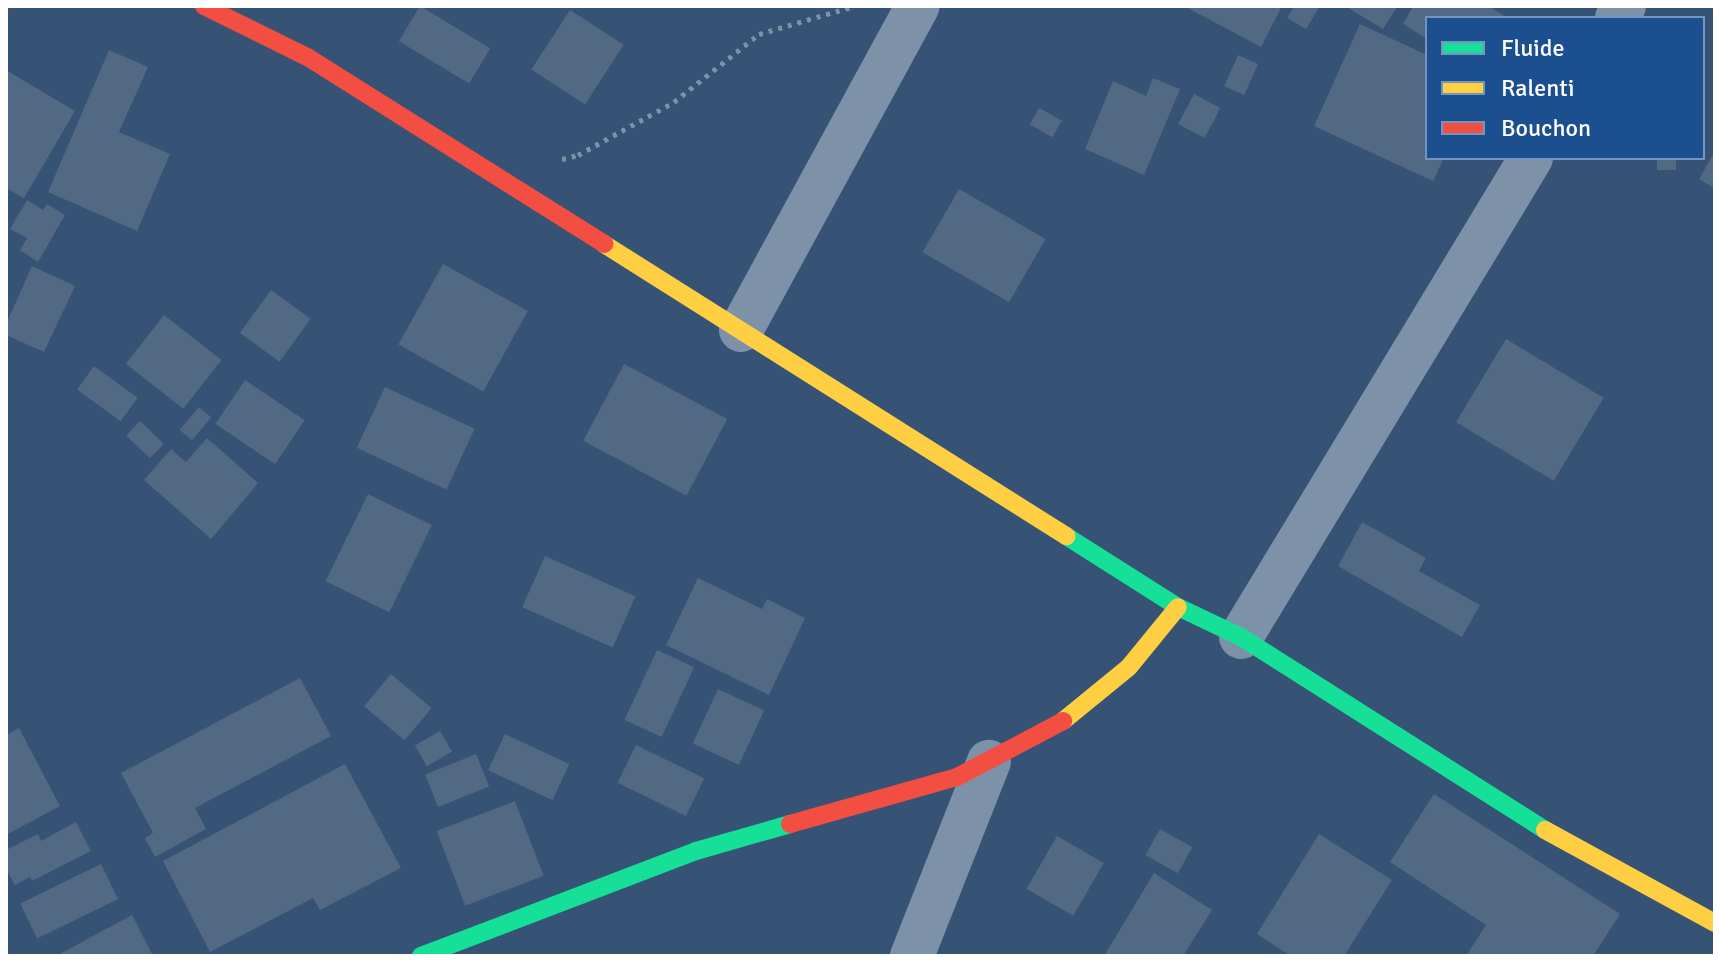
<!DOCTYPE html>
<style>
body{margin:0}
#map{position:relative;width:1721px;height:962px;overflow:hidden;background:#365274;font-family:Signika,sans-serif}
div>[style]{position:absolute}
.building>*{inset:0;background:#526984;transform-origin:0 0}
.path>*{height:5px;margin-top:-2.5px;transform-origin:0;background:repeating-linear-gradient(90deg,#7d92a8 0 4px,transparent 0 10px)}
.street>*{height:44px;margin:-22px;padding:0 22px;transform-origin:22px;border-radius:22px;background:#7d92a8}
.fast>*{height:18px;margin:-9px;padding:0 9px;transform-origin:9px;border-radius:9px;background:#16e098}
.slow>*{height:18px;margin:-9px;padding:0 9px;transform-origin:9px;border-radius:9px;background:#ffcf43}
.jam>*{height:18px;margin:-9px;padding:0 9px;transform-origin:9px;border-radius:9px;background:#f24e42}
span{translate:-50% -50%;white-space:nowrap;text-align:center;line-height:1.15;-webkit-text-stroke:8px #1b4f8f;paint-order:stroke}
.frame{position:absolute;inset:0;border:8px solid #fff;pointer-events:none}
.legend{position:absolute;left:1425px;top:16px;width:280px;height:144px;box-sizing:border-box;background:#1b4f8f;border:2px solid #7695bc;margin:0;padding:10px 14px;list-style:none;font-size:24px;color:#fff}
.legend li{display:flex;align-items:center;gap:16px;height:40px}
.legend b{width:40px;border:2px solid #7695bc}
</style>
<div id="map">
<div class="building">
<i style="left:420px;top:6px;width:82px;height:41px;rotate:31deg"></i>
<i style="clip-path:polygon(1184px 6px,1282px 6px,1261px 47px)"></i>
<i style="clip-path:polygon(1294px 6px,1320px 6px,1306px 29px,1287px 18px)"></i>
<i style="clip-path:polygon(1345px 6px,1395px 6px,1397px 7px,1383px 29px)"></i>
<i style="clip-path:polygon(1413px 6px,1488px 6px,1508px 18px,1427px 18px,1427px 39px,1403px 24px)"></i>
<i style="left:570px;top:10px;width:64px;height:71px;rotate:33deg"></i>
<i style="clip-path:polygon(1360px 24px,1427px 55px,1427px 158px,1444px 158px,1433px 181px,1314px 126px)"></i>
<i style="clip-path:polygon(109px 50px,148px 67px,119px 132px,170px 154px,137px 231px,48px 192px)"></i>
<i style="left:1238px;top:55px;width:22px;height:34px;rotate:24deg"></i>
<i style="clip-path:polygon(6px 70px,75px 111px,24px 198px,6px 188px)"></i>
<i style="clip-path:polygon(1153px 78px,1180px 89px,1144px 175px,1085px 149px,1113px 81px,1146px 96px)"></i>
<i style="left:1194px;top:94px;width:30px;height:34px;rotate:28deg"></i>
<i style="left:1039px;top:108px;width:26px;height:19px;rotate:29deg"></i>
<i style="clip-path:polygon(1715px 151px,1715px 189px,1699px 179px)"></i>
<i style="left:1657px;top:158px;width:19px;height:12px"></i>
<i style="left:959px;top:189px;width:100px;height:73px;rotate:30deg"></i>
<i style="clip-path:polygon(27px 200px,43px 210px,47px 204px,65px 215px,38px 262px,20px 250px,27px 238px,10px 229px)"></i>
<i style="left:443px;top:264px;width:97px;height:92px;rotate:29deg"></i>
<i style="clip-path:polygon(32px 266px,75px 286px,44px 352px,6px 335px,6px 324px)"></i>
<i style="left:271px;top:290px;width:49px;height:53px;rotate:36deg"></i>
<i style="left:164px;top:315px;width:73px;height:62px;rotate:38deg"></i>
<i style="left:1506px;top:339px;width:114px;height:97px;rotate:31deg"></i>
<i style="left:624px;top:364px;width:117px;height:87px;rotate:28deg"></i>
<i style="left:94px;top:366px;width:54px;height:29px;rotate:36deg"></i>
<i style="left:245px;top:380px;width:72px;height:53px;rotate:34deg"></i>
<i style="left:385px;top:387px;width:99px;height:67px;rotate:25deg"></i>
<i style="left:199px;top:407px;width:16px;height:30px;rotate:40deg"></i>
<i style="left:140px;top:421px;width:33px;height:20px;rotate:44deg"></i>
<i style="clip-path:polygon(207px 438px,258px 483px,211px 539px,144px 480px,171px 449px,186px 462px)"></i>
<i style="left:368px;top:494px;width:71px;height:97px;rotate:26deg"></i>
<i style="clip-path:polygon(1362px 522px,1426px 558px,1419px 571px,1480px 605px,1462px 637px,1338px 566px)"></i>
<i style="left:545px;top:556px;width:99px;height:56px;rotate:24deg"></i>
<i style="clip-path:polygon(698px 578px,762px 609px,767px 599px,805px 618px,769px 695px,666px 645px)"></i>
<i style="left:657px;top:650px;width:41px;height:77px;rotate:25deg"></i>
<i style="left:391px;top:674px;width:53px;height:42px;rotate:40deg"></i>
<i style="clip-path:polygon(300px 678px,331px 736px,195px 808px,206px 829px,155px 857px,145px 838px,153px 833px,121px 773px)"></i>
<i style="left:718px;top:689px;width:51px;height:60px;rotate:25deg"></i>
<i style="clip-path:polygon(19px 728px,60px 806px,6px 835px,6px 735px)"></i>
<i style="left:440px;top:731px;width:24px;height:29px;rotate:60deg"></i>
<i style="left:505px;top:734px;width:71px;height:40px;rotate:25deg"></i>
<i style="left:636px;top:745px;width:76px;height:42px;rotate:26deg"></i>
<i style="left:476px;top:754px;width:35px;height:55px;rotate:68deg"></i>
<i style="clip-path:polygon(345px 764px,401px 868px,320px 910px,313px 898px,210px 952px,163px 861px)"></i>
<i style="clip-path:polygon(1434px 794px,1620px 914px,1593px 956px,1466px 956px,1486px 925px,1390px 862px)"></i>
<i style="left:515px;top:801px;width:80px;height:84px;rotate:69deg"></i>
<i style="clip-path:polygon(76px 822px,91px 851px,32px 881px,30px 877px,15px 885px,6px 869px,6px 850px,38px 834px,41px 841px)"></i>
<i style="left:1160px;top:829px;width:37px;height:30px;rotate:29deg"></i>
<i style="clip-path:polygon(1319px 834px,1392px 880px,1344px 956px,1291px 956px,1257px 934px)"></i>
<i style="left:1057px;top:836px;width:54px;height:61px;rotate:30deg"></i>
<i style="left:101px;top:864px;width:39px;height:90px;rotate:64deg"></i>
<i style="clip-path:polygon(1154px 873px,1212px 910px,1183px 956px,1104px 956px)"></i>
<i style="clip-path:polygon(132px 915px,153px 956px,56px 956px)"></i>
</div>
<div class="path">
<i style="left:6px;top:7px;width:1px;rotate:-45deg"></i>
<i style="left:562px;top:159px;width:16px;rotate:-14deg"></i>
<i style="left:578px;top:155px;width:110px;rotate:-28.9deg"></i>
<i style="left:674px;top:102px;width:109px;rotate:-38.7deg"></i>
<i style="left:759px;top:34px;width:100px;rotate:-16.3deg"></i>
</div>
<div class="street">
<i style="left:1617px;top:18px;width:14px;rotate:-60deg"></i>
<i style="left:741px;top:330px;width:369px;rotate:-61.4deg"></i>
<i style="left:1241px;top:637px;width:560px;rotate:-58.81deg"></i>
<i style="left:912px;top:956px;width:209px;rotate:-68.4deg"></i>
</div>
<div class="fast">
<i style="left:1066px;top:536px;width:133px;rotate:32.4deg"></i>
<i style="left:1178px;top:607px;width:70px;rotate:25.5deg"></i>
<i style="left:1241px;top:637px;width:360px;rotate:32.4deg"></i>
<i style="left:421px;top:956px;width:294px;rotate:-20.9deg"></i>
<i style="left:696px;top:851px;width:98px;rotate:-16deg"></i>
</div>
<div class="slow">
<i style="left:604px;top:244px;width:547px;rotate:32.29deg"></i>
<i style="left:1063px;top:721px;width:85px;rotate:-39.3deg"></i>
<i style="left:1129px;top:667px;width:77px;rotate:-50.8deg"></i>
<i style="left:1545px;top:830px;width:194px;rotate:28.7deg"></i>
</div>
<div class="jam">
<i style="left:204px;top:6px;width:117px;rotate:26.3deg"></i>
<i style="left:309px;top:58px;width:349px;rotate:32.2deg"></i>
<i style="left:790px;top:824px;width:173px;rotate:-15.7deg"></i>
<i style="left:957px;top:777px;width:120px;rotate:-27.8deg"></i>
</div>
<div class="frame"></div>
<ul class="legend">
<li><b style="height:10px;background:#16e098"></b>Fluide</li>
<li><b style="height:10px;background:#ffcf43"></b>Ralenti</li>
<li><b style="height:10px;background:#f24e42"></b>Bouchon</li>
</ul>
</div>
